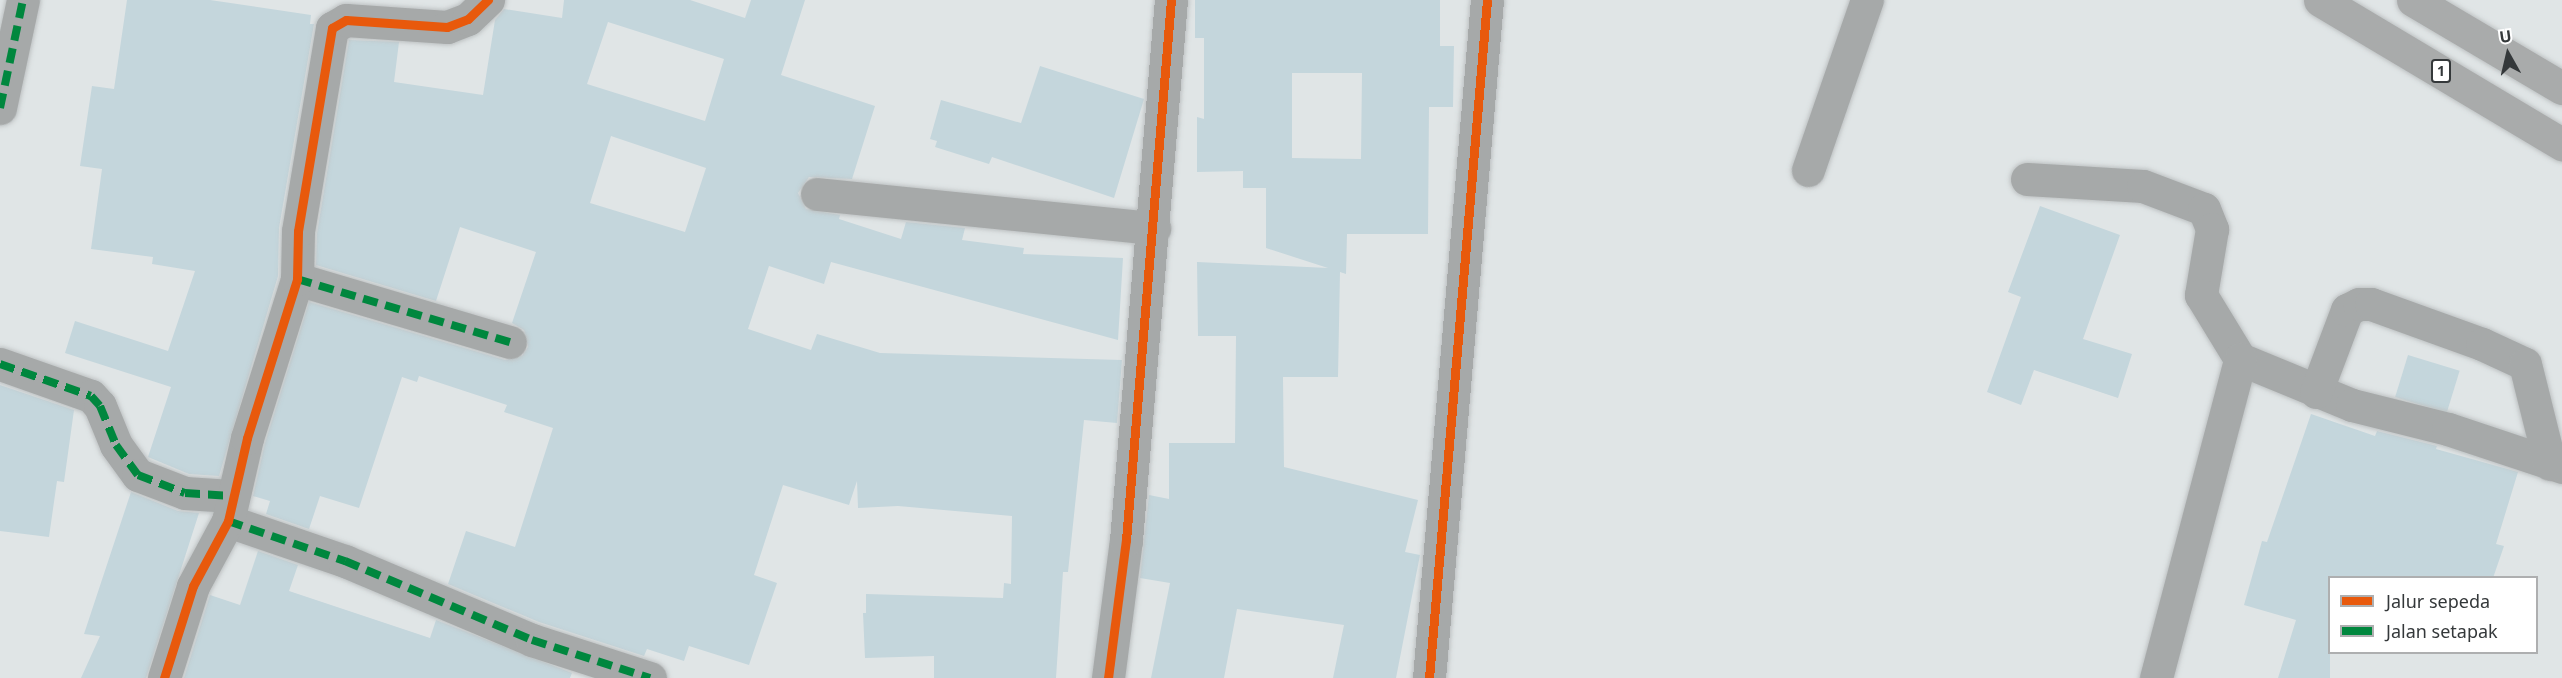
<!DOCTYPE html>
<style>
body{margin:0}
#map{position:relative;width:2562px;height:678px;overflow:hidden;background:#e0e5e6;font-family:"Noto Sans",sans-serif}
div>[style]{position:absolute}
.building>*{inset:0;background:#c4d6dc;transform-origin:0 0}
.roads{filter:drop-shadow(0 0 2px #bec2c3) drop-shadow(0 0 2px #bec2c3)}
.minor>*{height:33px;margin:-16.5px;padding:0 16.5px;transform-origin:16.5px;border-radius:16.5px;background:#a6a9a9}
.major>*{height:33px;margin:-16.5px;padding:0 16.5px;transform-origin:16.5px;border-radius:16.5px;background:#a9abab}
.quiet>*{height:8px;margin-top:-4px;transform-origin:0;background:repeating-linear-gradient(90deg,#00873e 0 15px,transparent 0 23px)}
.cycleway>*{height:9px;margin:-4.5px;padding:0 4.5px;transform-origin:4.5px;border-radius:4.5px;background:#e8590c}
span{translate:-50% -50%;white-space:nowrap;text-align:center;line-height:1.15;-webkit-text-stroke:4.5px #fff;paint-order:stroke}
.shield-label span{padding:2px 4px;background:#fff;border:2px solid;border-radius:4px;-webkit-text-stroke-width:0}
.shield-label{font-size:14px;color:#34383a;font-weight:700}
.legend{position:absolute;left:2328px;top:576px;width:210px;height:78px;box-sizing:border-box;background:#fff;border:2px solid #aeafb0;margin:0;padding:8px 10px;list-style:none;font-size:18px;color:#34383a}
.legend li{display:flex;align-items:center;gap:12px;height:30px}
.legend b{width:30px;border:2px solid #aeafb0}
.north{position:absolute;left:2478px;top:24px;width:60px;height:60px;-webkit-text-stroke:4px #fff;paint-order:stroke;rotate:352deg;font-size:16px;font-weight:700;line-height:24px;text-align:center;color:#34383a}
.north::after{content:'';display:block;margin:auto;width:21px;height:27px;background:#34383a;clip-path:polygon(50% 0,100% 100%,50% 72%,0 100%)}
</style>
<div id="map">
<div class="building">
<i style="clip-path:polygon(127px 0,210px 0,311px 15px,310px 24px,314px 24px,279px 228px,278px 276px,219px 476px,189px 474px,148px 457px,171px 387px,65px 353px,75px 321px,168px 351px,195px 271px,152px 264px,153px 257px,91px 249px,102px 169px,80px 166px,92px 86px,114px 89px)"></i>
<i style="clip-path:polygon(evenodd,564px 0,690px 0,745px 18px,751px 0,805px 0,781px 75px,875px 106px,852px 179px,809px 177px,798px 193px,806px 209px,840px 215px,839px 219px,901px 239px,906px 222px,965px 228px,962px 240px,1024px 248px,1023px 254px,1123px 258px,1118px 340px,831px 262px,824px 284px,769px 266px,748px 329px,811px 350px,817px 334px,880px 353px,1122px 360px,1117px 423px,1084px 420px,1068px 572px,1063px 572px,1056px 678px,934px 678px,934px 656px,865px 658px,863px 613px,866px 613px,866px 594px,1003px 598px,1004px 583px,1011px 584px,1012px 516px,898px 506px,858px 508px,857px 481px,849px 505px,783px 485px,754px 575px,777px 583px,749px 665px,689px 646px,684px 661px,647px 649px,644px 656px,539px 622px,448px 584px,466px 531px,515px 547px,553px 428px,504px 412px,507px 405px,419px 376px,417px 382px,402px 377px,359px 508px,320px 496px,309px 529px,266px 514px,270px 501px,253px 496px,265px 443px,309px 302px,505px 360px,522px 356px,528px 347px,524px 330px,512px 323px,536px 252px,460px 227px,436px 301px,316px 265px,317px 233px,349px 40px,399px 42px,394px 82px,483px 95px,495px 20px,504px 9px,562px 18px,564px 0,608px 22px,724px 59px,705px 121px,587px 84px,608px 22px,564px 0,611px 136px,706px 168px,685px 232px,590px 203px,611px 136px)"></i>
<i style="clip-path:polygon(evenodd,1195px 0,1440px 0,1440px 46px,1454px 46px,1453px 107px,1429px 107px,1428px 234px,1347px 234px,1346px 274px,1340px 272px,1338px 377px,1283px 377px,1284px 467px,1418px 500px,1405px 552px,1420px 555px,1396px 678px,1333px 678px,1344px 625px,1237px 609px,1224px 678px,1151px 678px,1170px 583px,1140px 578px,1149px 495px,1169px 499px,1169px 443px,1235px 443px,1236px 336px,1198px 336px,1197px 262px,1328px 268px,1266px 248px,1266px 188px,1243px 188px,1243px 171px,1197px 172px,1197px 117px,1204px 119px,1204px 38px,1195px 38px,1195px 0,1292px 73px,1362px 73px,1361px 159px,1292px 158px,1292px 73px)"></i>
<i style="clip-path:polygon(1040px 66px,1144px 99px,1114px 198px,992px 157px,989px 164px,935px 147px,937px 141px,930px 139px,941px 100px,1021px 123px)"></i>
<i style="clip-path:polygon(2040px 206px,2120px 235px,2083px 339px,2132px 354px,2118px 398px,2034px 370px,2021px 405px,1987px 392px,2021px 297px,2008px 292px)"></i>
<i style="left:2408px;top:355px;width:54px;height:44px;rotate:17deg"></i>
<i style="clip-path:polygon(0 385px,74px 410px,64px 482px,57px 481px,49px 537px,0 531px)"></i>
<i style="clip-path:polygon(2311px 414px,2375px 436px,2377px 431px,2437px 446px,2436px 449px,2518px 472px,2496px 544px,2504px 546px,2493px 578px,2330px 578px,2330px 678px,2278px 678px,2296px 620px,2244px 605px,2262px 541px,2267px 542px)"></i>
<i style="clip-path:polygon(131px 492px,178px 511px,199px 513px,146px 678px,81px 678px,100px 636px,84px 634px)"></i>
<i style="clip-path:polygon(258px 551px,298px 565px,289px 591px,430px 638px,436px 620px,572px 673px,570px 678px,184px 678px,210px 595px,240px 605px)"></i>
</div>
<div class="roads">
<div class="minor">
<i style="left:0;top:108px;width:110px;rotate:-78deg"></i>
<i style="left:1808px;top:170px;width:180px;rotate:-70.9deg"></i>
<i style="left:2027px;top:179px;width:116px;rotate:3.5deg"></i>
<i style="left:2143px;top:186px;width:65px;rotate:20.7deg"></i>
<i style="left:2204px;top:209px;width:22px;rotate:68deg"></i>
<i style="left:2212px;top:229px;width:67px;rotate:99.5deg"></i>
<i style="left:2201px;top:295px;width:75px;rotate:58.6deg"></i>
<i style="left:2240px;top:359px;width:121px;rotate:22.3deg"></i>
<i style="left:2352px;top:405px;width:99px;rotate:14deg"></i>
<i style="left:2448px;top:429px;width:120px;rotate:18.4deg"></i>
<i style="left:817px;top:194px;width:339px;rotate:5.8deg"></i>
<i style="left:297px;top:279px;width:222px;rotate:16.5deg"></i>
<i style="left:0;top:364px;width:96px;rotate:19.4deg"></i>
<i style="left:91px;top:396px;width:13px;rotate:48deg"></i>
<i style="left:100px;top:406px;width:42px;rotate:67.7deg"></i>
<i style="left:116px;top:445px;width:37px;rotate:54deg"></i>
<i style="left:138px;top:475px;width:50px;rotate:21deg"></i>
<i style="left:185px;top:493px;width:46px;rotate:3.7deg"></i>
<i style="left:2316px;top:392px;width:88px;rotate:-69.3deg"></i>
<i style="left:2347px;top:310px;width:13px;rotate:-27deg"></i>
<i style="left:2359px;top:304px;width:12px"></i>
<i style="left:2371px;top:304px;width:118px;rotate:19.8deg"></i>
<i style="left:2482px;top:344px;width:47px;rotate:24.9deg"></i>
<i style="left:2525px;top:364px;width:103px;rotate:76deg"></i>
<i style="left:228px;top:521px;width:124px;rotate:18.9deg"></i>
<i style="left:345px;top:561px;width:203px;rotate:22.9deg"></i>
<i style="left:532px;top:640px;width:124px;rotate:17.9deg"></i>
<i style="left:164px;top:678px;width:96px;rotate:-72.5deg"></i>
<i style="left:193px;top:586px;width:74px;rotate:-61.7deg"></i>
<i style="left:228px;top:521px;width:85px;rotate:-77.1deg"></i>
<i style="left:247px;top:438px;width:167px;rotate:-72.5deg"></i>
<i style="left:297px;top:279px;width:48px;rotate:-88.8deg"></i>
<i style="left:298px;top:231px;width:206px;rotate:-80.5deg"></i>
<i style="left:332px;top:28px;width:16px;rotate:-30deg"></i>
<i style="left:346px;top:20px;width:101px;rotate:4deg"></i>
<i style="left:447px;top:27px;width:22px;rotate:-21deg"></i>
<i style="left:468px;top:19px;width:28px;rotate:-44deg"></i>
<i style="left:1108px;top:678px;width:139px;rotate:-82.6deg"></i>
<i style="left:1126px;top:540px;width:542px;rotate:-85.24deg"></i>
<i style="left:1429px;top:678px;width:680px;rotate:-85.11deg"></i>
<i style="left:2156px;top:678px;width:330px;rotate:-75.2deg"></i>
</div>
<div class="major">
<i style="left:2320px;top:0;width:282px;rotate:30.8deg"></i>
<i style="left:2413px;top:0;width:173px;rotate:30.6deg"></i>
</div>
</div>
<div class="quiet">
<i style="left:0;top:108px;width:110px;rotate:-78deg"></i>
<i style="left:297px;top:279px;width:222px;rotate:16.5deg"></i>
<i style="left:0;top:364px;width:96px;rotate:19.4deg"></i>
<i style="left:91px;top:396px;width:13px;rotate:48deg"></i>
<i style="left:100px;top:406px;width:42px;rotate:67.7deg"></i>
<i style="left:116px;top:445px;width:37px;rotate:54deg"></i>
<i style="left:138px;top:475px;width:50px;rotate:21deg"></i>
<i style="left:185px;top:493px;width:46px;rotate:3.7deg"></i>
<i style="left:228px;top:521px;width:124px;rotate:18.9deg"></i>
<i style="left:345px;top:561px;width:203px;rotate:22.9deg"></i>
<i style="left:532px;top:640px;width:124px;rotate:17.9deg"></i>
</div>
<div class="cycleway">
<i style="left:164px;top:678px;width:96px;rotate:-72.5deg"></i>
<i style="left:193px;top:586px;width:74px;rotate:-61.7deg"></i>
<i style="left:228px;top:521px;width:85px;rotate:-77.1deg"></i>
<i style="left:247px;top:438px;width:167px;rotate:-72.5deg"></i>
<i style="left:297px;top:279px;width:48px;rotate:-88.8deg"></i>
<i style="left:298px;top:231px;width:206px;rotate:-80.5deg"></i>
<i style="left:332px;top:28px;width:16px;rotate:-30deg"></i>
<i style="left:346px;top:20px;width:101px;rotate:4deg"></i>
<i style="left:447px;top:27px;width:22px;rotate:-21deg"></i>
<i style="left:468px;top:19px;width:28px;rotate:-44deg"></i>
<i style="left:1108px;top:678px;width:139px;rotate:-82.6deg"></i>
<i style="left:1126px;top:540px;width:542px;rotate:-85.24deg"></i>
<i style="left:1429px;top:678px;width:680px;rotate:-85.11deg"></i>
</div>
<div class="shield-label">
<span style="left:2441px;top:71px">1</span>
</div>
<ul class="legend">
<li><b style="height:8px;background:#e8590c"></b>Jalur sepeda</li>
<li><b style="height:8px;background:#00873e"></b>Jalan setapak</li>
</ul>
<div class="north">U</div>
</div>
